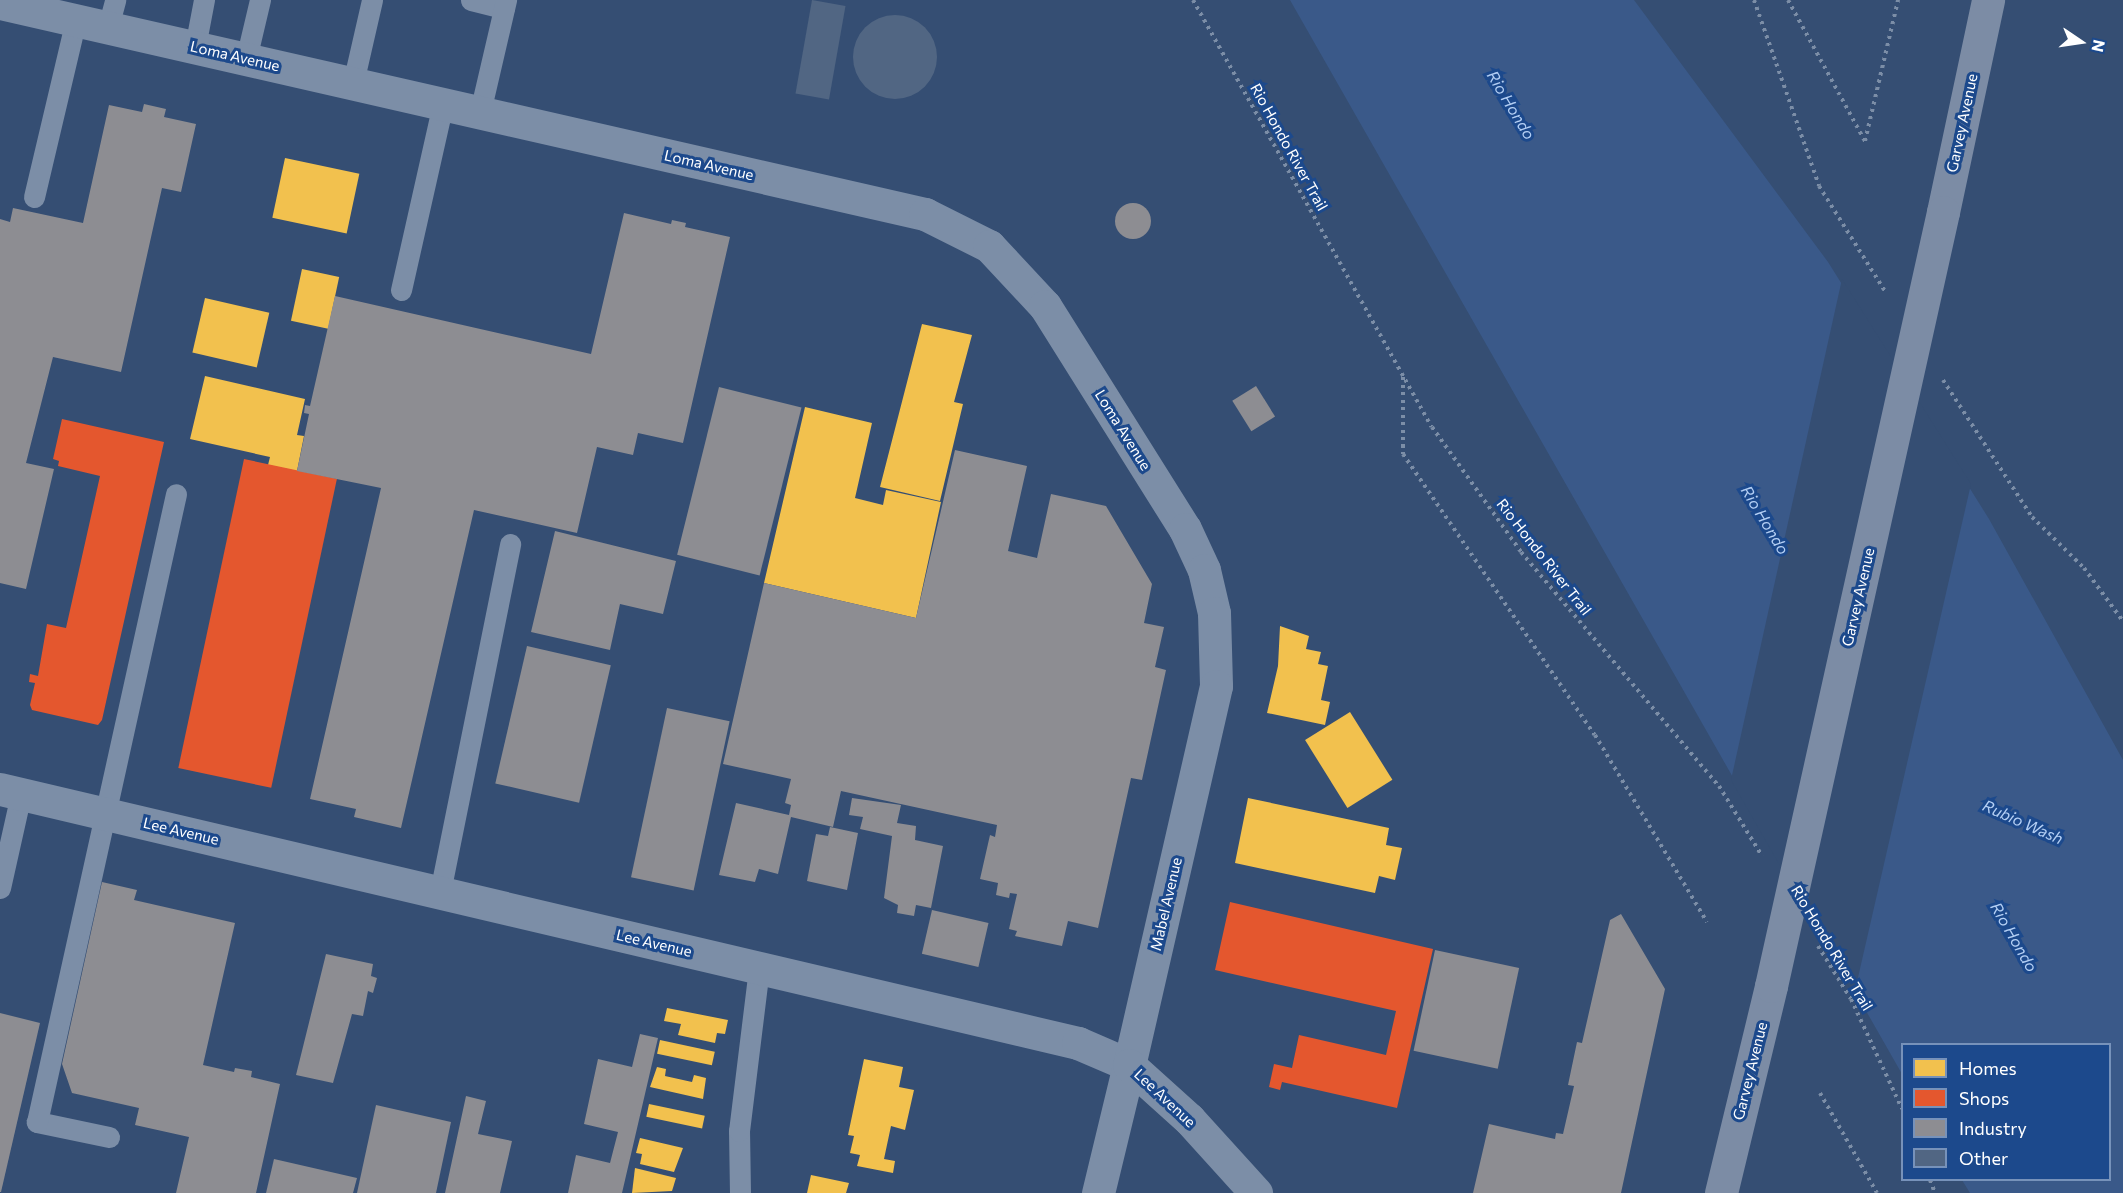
<!DOCTYPE html>
<style>
body{margin:0}
#map{position:relative;width:2123px;height:1193px;overflow:hidden;background:#354e73;font-family:Commissioner,sans-serif}
div>[style]{position:absolute}
.water>*{inset:0;background:#3a5989}
.pier>*{inset:0;background:#354e73}
.homes>*{inset:0;background:#f2c14e;transform-origin:0 0}
.shops>*{inset:0;background:#e4572e;transform-origin:0 0}
.industry>*{inset:0;background:#8d8d92;transform-origin:0 0}
.round{border-radius:50%}
.building>*{inset:0;background:#516683;transform-origin:0 0}
.path>*{height:4px;margin-top:-2px;transform-origin:0;background:repeating-linear-gradient(90deg,#7c8ea7 0 3px,transparent 0 7.5px)}
.service>*{height:21px;margin:-10.5px;padding:0 10.5px;transform-origin:10.5px;border-radius:10.5px;background:#7c8ea7}
.minor>*{height:33px;margin:-16.5px;padding:0 16.5px;transform-origin:16.5px;border-radius:16.5px;background:#7c8ea7}
.tertiary>*{height:33px;margin:-16.5px;padding:0 16.5px;transform-origin:16.5px;border-radius:16.5px;background:#7c8ea7}
.primary>*{height:33px;margin:-16.5px;padding:0 16.5px;transform-origin:16.5px;border-radius:16.5px;background:#7c8ca5}
.primary-bridge>*{height:33px;margin:-16.5px;padding:0 16.5px;transform-origin:16.5px;border-radius:16.5px;background:#7c8ca5}
span{translate:-50% -50%;white-space:nowrap;text-align:center;line-height:1.15;-webkit-text-stroke:6px #1c498c;paint-order:stroke}
.street-label{font-size:15px;color:#fff}
.water-label{font-size:16px;color:#b4cff4;font-style:italic}
.legend{position:absolute;left:1901px;top:1043px;width:210px;height:138px;box-sizing:border-box;background:#1c498c;border:2px solid #7792ba;margin:0;padding:8px 10px;list-style:none;font-size:18px;color:#fff}
.legend li{display:flex;align-items:center;gap:12px;height:30px}
.legend b{width:30px;border:2px solid #7792ba}
.north{position:absolute;left:2051px;top:12px;width:60px;height:60px;-webkit-text-stroke:4px #1c498c;paint-order:stroke;rotate:103deg;font-size:16px;font-weight:700;line-height:24px;text-align:center;color:#fff}
.north::after{content:'';display:block;margin:auto;width:21px;height:27px;background:#fff;clip-path:polygon(50% 0,100% 100%,50% 72%,0 100%)}
</style>
<div id="map">
<div class="water">
<i style="clip-path:polygon(1290px 0,1634px 0,1828px 262px,1989px 519px,2123px 760px,2123px 1193px,1970px 1193px,1962px 1180px,2110px 1180px,2110px 1044px,1902px 1044px,1902px 1074px)"></i>
</div>
<div class="pier">
<i style="clip-path:polygon(1842px 279px,1971px 484px,1854px 995px,1731px 780px)"></i>
</div>
<div class="homes">
<i style="left:285px;top:158px;width:76px;height:61px;rotate:12deg"></i>
<i style="left:302px;top:269px;width:38px;height:53px;rotate:12deg"></i>
<i style="left:205px;top:298px;width:66px;height:56px;rotate:13deg"></i>
<i style="clip-path:polygon(922px 324px,972px 335px,954px 402px,963px 404px,940px 501px,880px 487px)"></i>
<i style="clip-path:polygon(205px 376px,305px 399px,297px 435px,304px 436px,297px 471px,268px 465px,270px 457px,190px 439px)"></i>
<i style="clip-path:polygon(805px 407px,872px 423px,855px 498px,883px 505px,886px 490px,941px 502px,916px 618px,764px 583px)"></i>
<i style="clip-path:polygon(1280px 626px,1309px 636px,1306px 649px,1321px 652px,1318px 664px,1328px 666px,1321px 700px,1330px 702px,1325px 725px,1267px 713px,1278px 666px)"></i>
<i style="left:1350px;top:712px;width:80px;height:53px;rotate:58deg"></i>
<i style="clip-path:polygon(1248px 798px,1389px 828px,1386px 845px,1402px 848px,1395px 880px,1379px 876px,1375px 893px,1235px 863px)"></i>
<i style="clip-path:polygon(667px 1008px,728px 1020px,725px 1034px,717px 1033px,715px 1043px,678px 1035px,681px 1024px,664px 1021px)"></i>
<i style="left:660px;top:1040px;width:56px;height:14px;rotate:12deg"></i>
<i style="clip-path:polygon(864px 1059px,903px 1067px,899px 1087px,914px 1090px,905px 1130px,891px 1126px,884px 1159px,895px 1161px,893px 1173px,857px 1166px,860px 1155px,850px 1153px,854px 1136px,848px 1135px)"></i>
<i style="clip-path:polygon(657px 1067px,666px 1069px,665px 1076px,692px 1082px,694px 1075px,706px 1078px,703px 1099px,650px 1087px)"></i>
<i style="left:649px;top:1104px;width:57px;height:13px;rotate:12deg"></i>
<i style="clip-path:polygon(640px 1138px,683px 1148px,674px 1172px,640px 1164px,642px 1154px,636px 1153px)"></i>
<i style="clip-path:polygon(635px 1168px,676px 1178px,672px 1191px,632px 1193px)"></i>
<i style="clip-path:polygon(811px 1175px,849px 1183px,846px 1193px,807px 1193px)"></i>
</div>
<div class="shops">
<i style="clip-path:polygon(62px 419px,164px 442px,102px 720px,98px 725px,32px 710px,30px 705px,35px 683px,29px 682px,30px 674px,38px 676px,47px 624px,66px 628px,100px 476px,58px 466px,59px 461px,53px 459px)"></i>
<i style="left:244px;top:459px;width:95px;height:316px;rotate:12deg"></i>
<i style="clip-path:polygon(1230px 902px,1433px 949px,1397px 1108px,1282px 1082px,1280px 1090px,1269px 1087px,1274px 1064px,1292px 1068px,1299px 1035px,1386px 1055px,1396px 1011px,1215px 970px)"></i>
</div>
<div class="industry">
<i style="clip-path:polygon(144px 104px,166px 109px,164px 117px,196px 124px,181px 192px,162px 188px,121px 372px,53px 357px,26px 463px,54px 469px,26px 589px,0 583px,0 219px,10px 222px,13px 208px,83px 223px,109px 105px,142px 112px)"></i>
<i class="round" style="left:1115px;top:203px;width:36px;height:36px"></i>
<i style="clip-path:polygon(624px 213px,671px 224px,672px 220px,686px 223px,685px 227px,730px 237px,683px 443px,638px 433px,633px 455px,597px 447px,577px 533px,474px 510px,401px 828px,354px 817px,356px 809px,310px 799px,381px 488px,297px 471px,309px 414px,304px 413px,305px 405px,310px 406px,335px 296px,591px 354px)"></i>
<i style="left:1256px;top:386px;width:36px;height:28px;rotate:58deg"></i>
<i style="left:719px;top:387px;width:85px;height:173px;rotate:14deg"></i>
<i style="clip-path:polygon(955px 450px,1027px 466px,1008px 551px,1037px 558px,1051px 494px,1106px 506px,1152px 584px,1144px 623px,1164px 627px,1155px 667px,1166px 670px,1142px 780px,1131px 778px,1098px 928px,1068px 921px,1062px 946px,1015px 936px,1017px 931px,1009px 929px,1017px 894px,1010px 893px,1009px 898px,996px 895px,998px 883px,980px 879px,990px 835px,995px 837px,997px 825px,841px 791px,833px 827px,791px 817px,778px 874px,759px 869px,755px 882px,719px 875px,736px 803px,789px 815px,791px 805px,785px 803px,791px 779px,723px 764px,764px 583px,916px 618px)"></i>
<i style="clip-path:polygon(555px 531px,676px 561px,663px 614px,620px 604px,610px 650px,531px 632px)"></i>
<i style="left:527px;top:646px;width:86px;height:141px;rotate:13deg"></i>
<i style="left:667px;top:708px;width:64px;height:173px;rotate:12deg"></i>
<i style="clip-path:polygon(852px 798px,901px 805px,897px 823px,916px 826px,915px 840px,943px 846px,931px 908px,916px 905px,914px 916px,897px 913px,898px 905px,884px 898px,892px 836px,860px 829px,863px 817px,849px 815px)"></i>
<i style="clip-path:polygon(830px 827px,858px 833px,847px 890px,807px 881px,816px 834px,828px 836px)"></i>
<i style="clip-path:polygon(102px 882px,137px 890px,134px 900px,235px 923px,203px 1065px,234px 1072px,235px 1068px,252px 1071px,251px 1077px,280px 1084px,256px 1193px,176px 1193px,189px 1137px,135px 1125px,139px 1108px,72px 1093px,62px 1064px)"></i>
<i style="left:932px;top:910px;width:58px;height:45px;rotate:13deg"></i>
<i style="clip-path:polygon(1621px 914px,1665px 989px,1621px 1193px,1473px 1193px,1489px 1124px,1555px 1139px,1556px 1133px,1563px 1134px,1574px 1086px,1568px 1085px,1577px 1042px,1582px 1043px,1610px 920px)"></i>
<i style="left:1435px;top:950px;width:86px;height:103px;rotate:12deg"></i>
<i style="clip-path:polygon(326px 954px,373px 964px,371px 976px,377px 978px,373px 993px,368px 991px,363px 1016px,352px 1014px,333px 1083px,296px 1075px)"></i>
<i style="clip-path:polygon(0 1013px,40px 1023px,1px 1192px,0 1192px)"></i>
<i style="clip-path:polygon(640px 1034px,658px 1038px,622px 1193px,568px 1193px,576px 1155px,610px 1163px,618px 1132px,584px 1124px,598px 1059px,632px 1067px)"></i>
<i style="clip-path:polygon(466px 1096px,486px 1101px,478px 1134px,512px 1141px,500px 1193px,445px 1193px)"></i>
<i style="clip-path:polygon(376px 1105px,451px 1122px,436px 1193px,357px 1193px)"></i>
<i style="clip-path:polygon(274px 1159px,357px 1178px,353px 1193px,266px 1193px)"></i>
</div>
<div class="building">
<i style="left:812px;top:0;width:34px;height:95px;rotate:10deg"></i>
<i class="round" style="left:853px;top:15px;width:84px;height:84px"></i>
</div>
<div class="path">
<i style="left:1193px;top:0;width:489px;rotate:60.8deg"></i>
<i style="left:1432px;top:427px;width:153px;rotate:54.5deg"></i>
<i style="left:1521px;top:552px;width:307px;rotate:49.8deg"></i>
<i style="left:1719px;top:786px;width:82px;rotate:58.4deg"></i>
<i style="left:1754px;top:0;width:197px;rotate:70.7deg"></i>
<i style="left:1819px;top:186px;width:126px;rotate:57.9deg"></i>
<i style="left:1788px;top:0;width:161px;rotate:61.4deg"></i>
<i style="left:1865px;top:141px;width:145px;rotate:-76.8deg"></i>
<i style="left:1403px;top:377px;width:77px;rotate:90deg"></i>
<i style="left:1403px;top:454px;width:340px;rotate:55.7deg"></i>
<i style="left:1595px;top:735px;width:218px;rotate:59.1deg"></i>
<i style="left:1943px;top:380px;width:163px;rotate:57deg"></i>
<i style="left:2032px;top:517px;width:73px;rotate:44.4deg"></i>
<i style="left:2084px;top:568px;width:66px;rotate:53.7deg"></i>
<i style="left:1818px;top:946px;width:62px;rotate:58.1deg"></i>
<i style="left:1851px;top:999px;width:121px;rotate:65.1deg"></i>
<i style="left:1820px;top:1093px;width:115px;rotate:60.3deg"></i>
<i style="left:1930px;top:1180px;width:14px;rotate:69deg"></i>
</div>
<div class="service">
<i style="left:471px;top:0;width:34px;rotate:14deg"></i>
<i style="left:108px;top:27px;width:28px;rotate:-75deg"></i>
<i style="left:195px;top:47px;width:48px;rotate:-79.2deg"></i>
<i style="left:246px;top:59px;width:61px;rotate:-76.7deg"></i>
<i style="left:353px;top:83px;width:85px;rotate:-77.1deg"></i>
<i style="left:480px;top:112px;width:115px;rotate:-76.9deg"></i>
<i style="left:34px;top:197px;width:182px;rotate:-76.7deg"></i>
<i style="left:401px;top:290px;width:191px;rotate:-77.3deg"></i>
<i style="left:0;top:888px;width:96px;rotate:-77.4deg"></i>
<i style="left:440px;top:892px;width:355px;rotate:-78.6deg"></i>
<i style="left:109px;top:1137px;width:74px;rotate:-168.2deg"></i>
<i style="left:37px;top:1122px;width:643px;rotate:-77.52deg"></i>
<i style="left:740px;top:1193px;width:62px;rotate:-90.9deg"></i>
<i style="left:739px;top:1131px;width:165px;rotate:-83deg"></i>
</div>
<div class="minor">
<i style="left:0;top:3px;width:949px;rotate:12.85deg"></i>
<i style="left:925px;top:214px;width:72px;rotate:26.6deg"></i>
<i style="left:989px;top:246px;width:82px;rotate:47deg"></i>
<i style="left:1045px;top:306px;width:263px;rotate:57.9deg"></i>
<i style="left:1185px;top:529px;width:45px;rotate:65.1deg"></i>
<i style="left:1204px;top:570px;width:44px;rotate:76.9deg"></i>
<i style="left:0;top:789px;width:1108px;rotate:13.26deg"></i>
<i style="left:1078px;top:1043px;width:56px;rotate:23.3deg"></i>
<i style="left:1129px;top:1065px;width:132px;rotate:103.6deg"></i>
</div>
<div class="tertiary">
<i style="left:1214px;top:613px;width:73px;rotate:88.4deg"></i>
<i style="left:1216px;top:686px;width:389px;rotate:102.9deg"></i>
<i style="left:1129px;top:1065px;width:81px;rotate:42deg"></i>
<i style="left:1189px;top:1119px;width:100px;rotate:47.8deg"></i>
</div>
<div class="primary">
<i style="left:1943px;top:212px;width:217px;rotate:-78deg"></i>
<i style="left:1721px;top:1193px;width:213px;rotate:-76.4deg"></i>
</div>
<div class="primary-bridge">
<i style="left:1771px;top:986px;width:793px;rotate:-77.47deg"></i>
</div>
<div class="street-label">
<span style="left:235px;top:56px;rotate:13deg">Loma Avenue</span>
<span style="left:1962px;top:123px;rotate:-78deg">Garvey Avenue</span>
<span style="left:1289px;top:147px;rotate:61deg">Rio Hondo River Trail</span>
<span style="left:709px;top:165px;rotate:13deg">Loma Avenue</span>
<span style="left:1123px;top:430px;rotate:58deg">Loma Avenue</span>
<span style="left:1544px;top:557px;rotate:52deg">Rio Hondo River Trail</span>
<span style="left:1858px;top:597px;rotate:-77deg">Garvey Avenue</span>
<span style="left:181px;top:831px;rotate:13deg">Lee Avenue</span>
<span style="left:1166px;top:904px;rotate:-77deg">Mabel Avenue</span>
<span style="left:654px;top:943px;rotate:13deg">Lee Avenue</span>
<span style="left:1832px;top:948px;rotate:59deg">Rio Hondo River Trail</span>
<span style="left:1750px;top:1071px;rotate:-76deg">Garvey Avenue</span>
<span style="left:1165px;top:1098px;rotate:43deg">Lee Avenue</span>
</div>
<div class="water-label">
<span style="left:1511px;top:105px;rotate:59deg">Rio Hondo</span>
<span style="left:1765px;top:520px;rotate:59deg">Rio Hondo</span>
<span style="left:2023px;top:822px;rotate:24deg">Rubio Wash</span>
<span style="left:2014px;top:937px;rotate:60deg">Rio Hondo</span>
</div>
<ul class="legend">
<li><b style="height:16px;background:#f2c14e"></b>Homes</li>
<li><b style="height:16px;background:#e4572e"></b>Shops</li>
<li><b style="height:16px;background:#8d8d92"></b>Industry</li>
<li><b style="height:16px;background:#516683"></b>Other</li>
</ul>
<div class="north">N</div>
</div>
